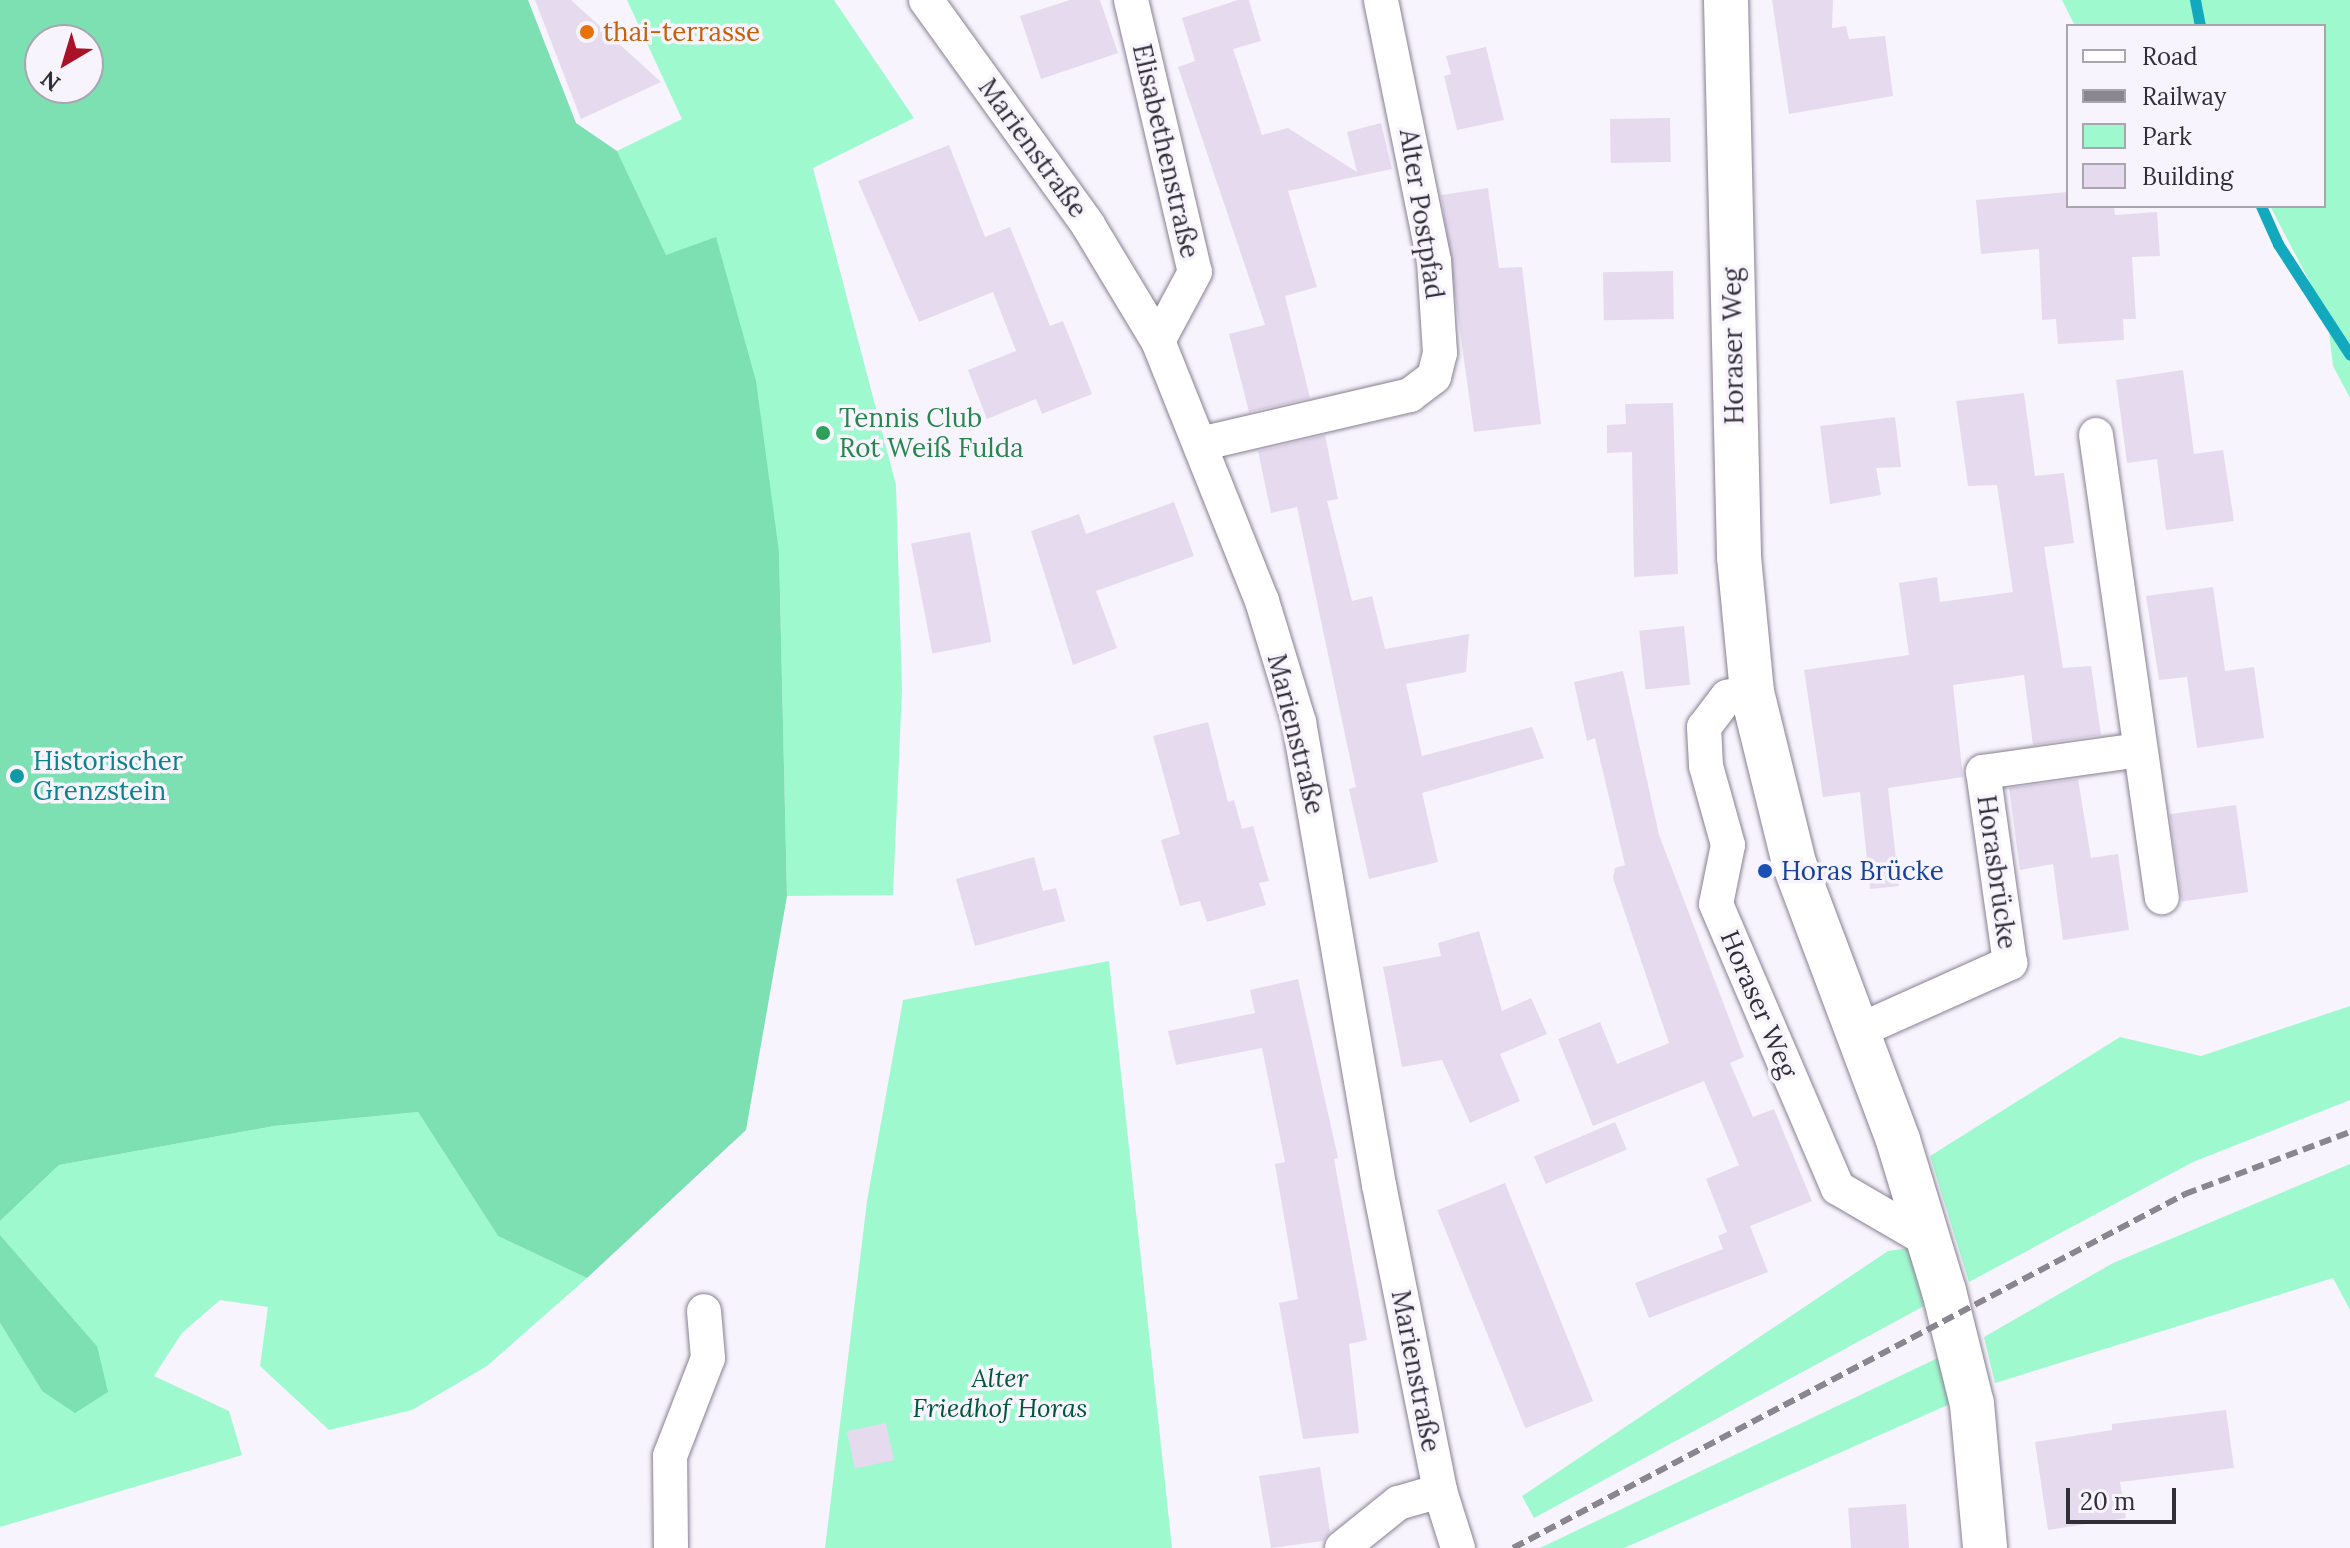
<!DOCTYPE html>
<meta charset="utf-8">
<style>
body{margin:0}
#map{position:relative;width:2350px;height:1548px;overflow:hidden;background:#f8f4fd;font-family:Lora,serif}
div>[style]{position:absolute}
.green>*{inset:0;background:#9ff9cf}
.forest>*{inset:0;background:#7ce0b3}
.stream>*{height:11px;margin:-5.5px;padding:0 5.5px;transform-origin:5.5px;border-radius:5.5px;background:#12a9bf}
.building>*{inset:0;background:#e6daef;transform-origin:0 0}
.roads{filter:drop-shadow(0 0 2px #888094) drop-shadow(0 0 2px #888094)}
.minor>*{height:34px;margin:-17px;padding:0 17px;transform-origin:17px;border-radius:17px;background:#fff}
.secondary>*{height:44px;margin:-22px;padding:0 22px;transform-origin:22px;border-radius:22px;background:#fff}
.rail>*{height:6px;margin-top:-3px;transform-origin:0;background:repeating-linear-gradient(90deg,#8a868f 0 12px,transparent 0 18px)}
.dots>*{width:22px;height:22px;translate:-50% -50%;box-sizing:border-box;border:4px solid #f8f4fd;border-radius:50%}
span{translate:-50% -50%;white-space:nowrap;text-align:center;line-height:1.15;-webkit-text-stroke:7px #f8f4fd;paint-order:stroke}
.food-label{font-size:26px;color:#c56008}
.left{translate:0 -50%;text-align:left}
.street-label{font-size:26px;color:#322e37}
.leisure-label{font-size:26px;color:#27864d}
.culture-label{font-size:26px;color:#0d838f}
.transit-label{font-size:26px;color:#164399}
.park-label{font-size:26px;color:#00573b;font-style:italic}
.legend{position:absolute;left:2066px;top:24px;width:260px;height:184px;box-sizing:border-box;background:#f8f4fd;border:2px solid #a9a5ae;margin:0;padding:10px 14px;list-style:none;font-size:24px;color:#322e37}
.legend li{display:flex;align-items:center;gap:16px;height:40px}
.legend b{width:40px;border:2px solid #a9a5ae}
.north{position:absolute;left:24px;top:24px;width:80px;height:80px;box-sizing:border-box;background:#f8f4fd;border:2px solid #a9a5ae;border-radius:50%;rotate:218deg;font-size:22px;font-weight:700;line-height:32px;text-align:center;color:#322e37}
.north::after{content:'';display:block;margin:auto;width:28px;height:36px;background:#a91227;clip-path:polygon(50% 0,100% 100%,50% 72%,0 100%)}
.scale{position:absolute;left:2066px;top:1488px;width:110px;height:36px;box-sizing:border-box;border:4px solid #322e37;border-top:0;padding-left:10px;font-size:24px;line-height:28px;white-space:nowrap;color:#322e37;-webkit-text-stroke:6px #f8f4fd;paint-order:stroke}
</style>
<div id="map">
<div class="green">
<i style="clip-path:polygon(627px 0,834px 0,914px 118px,813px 168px,896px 485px,902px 690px,893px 895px,787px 896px,779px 552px,715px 238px,666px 256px,617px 151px,682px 119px)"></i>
<i style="clip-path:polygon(2062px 0,2350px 0,2350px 398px,2333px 366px,2327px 315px,2270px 206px,2324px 206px,2324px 26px,2075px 26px)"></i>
<i style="clip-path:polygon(1109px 961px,1172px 1548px,825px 1548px,867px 1201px,903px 1000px)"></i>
<i style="clip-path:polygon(2350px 1006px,2350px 1100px,2193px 1162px,1969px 1282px,1930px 1156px,2120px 1037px,2201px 1056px)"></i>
<i style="clip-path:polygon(418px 1112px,498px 1236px,587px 1278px,487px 1366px,412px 1410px,329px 1430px,260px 1366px,268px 1307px,220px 1300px,182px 1333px,154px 1376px,229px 1411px,242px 1455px,0 1527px,0 1323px,42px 1391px,97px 1346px,0 1235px,0 1221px,59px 1165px,274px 1126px)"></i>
<i style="clip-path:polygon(2350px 1164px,2350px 1310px,2333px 1278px,1995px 1383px,1984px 1337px,2113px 1263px)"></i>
<i style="clip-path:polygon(1909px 1248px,1924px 1306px,1534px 1518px,1522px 1496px,1888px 1251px)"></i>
<i style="clip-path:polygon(1946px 1354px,1959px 1400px,1624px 1548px,1540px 1548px)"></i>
</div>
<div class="forest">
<i style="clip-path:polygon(evenodd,0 0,528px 0,576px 123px,617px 151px,666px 255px,716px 237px,756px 381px,779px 552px,787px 896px,746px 1130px,587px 1278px,498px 1236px,418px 1112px,274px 1126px,59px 1165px,0 1221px,0 0,40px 40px,88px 40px,88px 88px,40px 88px,40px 40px)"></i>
<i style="clip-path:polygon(0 1235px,97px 1346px,108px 1392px,75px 1413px,42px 1391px,0 1323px)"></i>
</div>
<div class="stream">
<i style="left:2195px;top:0;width:26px;rotate:79deg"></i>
<i style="left:2261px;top:206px;width:42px;rotate:65.9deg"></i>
<i style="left:2278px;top:244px;width:132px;rotate:57deg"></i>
</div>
<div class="building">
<i style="clip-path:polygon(535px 0,571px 0,661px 82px,581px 119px)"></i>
<i style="clip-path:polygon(1070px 0,1100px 0,1118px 53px,1041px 79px,1020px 16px)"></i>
<i style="clip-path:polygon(1238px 0,1249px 0,1261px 41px,1233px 49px,1262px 135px,1288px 128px,1357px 172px,1347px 132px,1381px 123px,1392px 169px,1288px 191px,1317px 287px,1285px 296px,1310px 398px,1249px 412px,1229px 334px,1265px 325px,1178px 67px,1195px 61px,1182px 18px)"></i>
<i style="clip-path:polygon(1772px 0,1833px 0,1832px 28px,1846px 26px,1849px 39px,1885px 36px,1893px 96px,1789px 114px)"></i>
<i style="clip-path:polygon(1486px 47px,1504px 120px,1457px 130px,1444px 76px,1451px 74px,1446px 56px)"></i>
<i style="left:1670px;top:118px;width:44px;height:60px;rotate:89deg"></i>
<i style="clip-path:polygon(949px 145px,985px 237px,1010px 227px,1050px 326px,1063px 321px,1092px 394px,1042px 414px,1036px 399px,987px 419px,968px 370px,1016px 351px,993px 292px,919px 322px,858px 181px)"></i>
<i style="clip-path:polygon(1488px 188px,1499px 268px,1522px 267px,1541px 424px,1474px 432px,1441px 195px)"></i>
<i style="clip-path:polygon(2068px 192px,2068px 206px,2114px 206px,2115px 215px,2157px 212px,2160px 256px,2132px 257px,2136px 319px,2123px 319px,2124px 340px,2058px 344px,2056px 319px,2042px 320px,2039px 249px,1981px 254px,1976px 200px)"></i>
<i style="left:1673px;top:271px;width:48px;height:70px;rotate:89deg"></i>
<i style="clip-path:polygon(2183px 370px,2194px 454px,2223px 450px,2234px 521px,2166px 530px,2157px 459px,2127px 463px,2116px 380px)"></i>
<i style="clip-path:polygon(2024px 393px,2035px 476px,2064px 473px,2074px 543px,2044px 547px,2063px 668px,2091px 666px,2101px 735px,2033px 745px,2024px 675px,1953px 685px,1963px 777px,1888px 788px,1899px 886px,1870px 889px,1860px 792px,1823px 797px,1804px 670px,1909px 655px,1899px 583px,1937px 577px,1940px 602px,2013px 592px,1997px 485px,1968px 486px,1956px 401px)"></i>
<i style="clip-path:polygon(1673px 403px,1678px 574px,1634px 577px,1632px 452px,1607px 453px,1607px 425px,1626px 424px,1625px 404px)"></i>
<i style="clip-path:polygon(1895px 417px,1901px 467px,1876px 468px,1881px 495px,1830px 504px,1820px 426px)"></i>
<i style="clip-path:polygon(1325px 435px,1338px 499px,1327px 501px,1352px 601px,1372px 596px,1385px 649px,1469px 634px,1466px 672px,1406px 684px,1422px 756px,1532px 727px,1544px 758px,1422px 793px,1438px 862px,1369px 879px,1349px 789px,1356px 787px,1297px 507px,1271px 513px,1258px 451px)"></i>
<i style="clip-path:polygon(1174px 502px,1194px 556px,1096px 591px,1117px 648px,1073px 665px,1031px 531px,1079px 514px,1086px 534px)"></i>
<i style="left:970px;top:532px;width:112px;height:60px;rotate:79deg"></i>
<i style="clip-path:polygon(2213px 587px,2225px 671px,2254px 667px,2264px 738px,2197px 748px,2187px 677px,2159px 680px,2146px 596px)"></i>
<i style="left:1684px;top:626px;width:59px;height:45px;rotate:84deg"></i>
<i style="clip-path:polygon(1623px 671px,1659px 835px,1744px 1057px,1730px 1063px,1753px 1117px,1774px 1109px,1812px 1201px,1750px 1226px,1768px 1272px,1649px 1318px,1635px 1283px,1723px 1249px,1718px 1236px,1727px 1232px,1706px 1179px,1739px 1165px,1704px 1081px,1593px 1126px,1558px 1039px,1600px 1022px,1617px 1064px,1669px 1043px,1613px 878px,1615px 868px,1625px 865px,1595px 738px,1587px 741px,1574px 682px)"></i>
<i style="clip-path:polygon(1208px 722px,1228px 802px,1234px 800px,1242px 829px,1253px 826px,1269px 881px,1259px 883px,1266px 905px,1207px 922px,1200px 901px,1180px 906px,1161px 840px,1180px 834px,1153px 736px)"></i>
<i style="clip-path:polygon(2078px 779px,2091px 858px,2118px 854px,2129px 930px,2063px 940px,2053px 864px,2020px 870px,2009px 788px)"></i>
<i style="left:2236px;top:805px;width:88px;height:67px;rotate:82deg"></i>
<i style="clip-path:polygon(1034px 857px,1043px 891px,1056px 888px,1065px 921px,975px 946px,956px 879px)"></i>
<i style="clip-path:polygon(1479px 931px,1502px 1011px,1531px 998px,1547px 1034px,1500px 1054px,1520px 1101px,1470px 1123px,1442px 1060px,1402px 1067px,1383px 967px,1441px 956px,1438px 943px)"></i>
<i style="clip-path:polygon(1298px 979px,1338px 1158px,1334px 1159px,1367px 1340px,1349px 1344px,1359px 1433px,1303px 1439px,1279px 1303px,1298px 1299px,1275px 1164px,1285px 1162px,1262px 1048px,1176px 1065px,1168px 1031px,1255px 1013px,1250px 990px)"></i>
<i style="left:1615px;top:1122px;width:30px;height:88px;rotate:67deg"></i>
<i style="left:1505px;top:1183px;width:235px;height:73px;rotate:68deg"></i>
<i style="clip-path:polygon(2226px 1410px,2234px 1468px,2120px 1482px,2126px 1518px,2048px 1530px,2035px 1442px,2112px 1430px,2112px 1424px)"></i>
<i style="left:886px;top:1423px;width:38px;height:40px;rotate:78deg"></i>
<i style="clip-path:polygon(1320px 1467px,1330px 1532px,1323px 1541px,1271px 1548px,1259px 1476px)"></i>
<i style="left:1906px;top:1504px;width:44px;height:58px;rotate:86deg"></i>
</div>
<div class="roads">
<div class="minor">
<i style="left:926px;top:0;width:277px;rotate:54.2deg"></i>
<i style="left:1088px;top:225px;width:135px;rotate:58.9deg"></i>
<i style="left:1158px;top:341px;width:280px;rotate:68.2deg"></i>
<i style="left:1262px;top:601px;width:127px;rotate:73deg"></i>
<i style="left:1299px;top:722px;width:470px;rotate:80.2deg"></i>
<i style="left:1379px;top:1185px;width:312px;rotate:78.7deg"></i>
<i style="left:1440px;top:1491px;width:60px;rotate:72.5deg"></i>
<i style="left:1131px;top:0;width:279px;rotate:76.8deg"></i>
<i style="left:1195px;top:272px;width:78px;rotate:118.2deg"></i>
<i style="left:2096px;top:435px;width:467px;rotate:81.9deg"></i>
<i style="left:1200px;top:444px;width:216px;rotate:-13.1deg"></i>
<i style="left:1410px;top:395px;width:30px;rotate:-37deg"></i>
<i style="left:1434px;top:377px;width:25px;rotate:-76deg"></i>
<i style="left:1440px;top:353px;width:92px;rotate:-93.7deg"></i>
<i style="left:1434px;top:261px;width:266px;rotate:-101.5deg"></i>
<i style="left:1752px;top:692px;width:25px;rotate:169deg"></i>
<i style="left:1727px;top:697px;width:38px;rotate:127deg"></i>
<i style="left:1704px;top:727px;width:39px;rotate:87deg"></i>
<i style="left:1706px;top:766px;width:82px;rotate:74.4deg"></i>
<i style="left:1728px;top:845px;width:60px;rotate:101.5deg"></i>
<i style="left:1716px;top:904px;width:309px;rotate:66.8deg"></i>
<i style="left:1838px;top:1188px;width:105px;rotate:30.2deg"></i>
<i style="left:1858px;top:1031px;width:167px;rotate:-24.1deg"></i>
<i style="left:2010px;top:963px;width:193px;rotate:-98deg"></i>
<i style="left:1983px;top:772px;width:158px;rotate:-8deg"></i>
<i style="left:671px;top:1548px;width:92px;rotate:-90.6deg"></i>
<i style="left:670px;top:1456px;width:105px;rotate:-68.8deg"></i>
<i style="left:708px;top:1358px;width:47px;rotate:-94.9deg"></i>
<i style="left:1342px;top:1548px;width:72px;rotate:-38.8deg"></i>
<i style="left:1398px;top:1503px;width:44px;rotate:-15.9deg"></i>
</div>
<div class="secondary">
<i style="left:1726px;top:0;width:557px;rotate:88.66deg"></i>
<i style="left:1739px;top:557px;width:136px;rotate:84.5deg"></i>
<i style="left:1752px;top:692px;width:176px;rotate:76.2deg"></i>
<i style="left:1794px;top:863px;width:296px;rotate:69.4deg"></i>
<i style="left:1898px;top:1140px;width:158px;rotate:73.1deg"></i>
<i style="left:1944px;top:1291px;width:116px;rotate:76.1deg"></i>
<i style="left:1972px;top:1404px;width:145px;rotate:84.8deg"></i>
</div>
</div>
<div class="rail">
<i style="left:1513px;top:1548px;width:760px;rotate:-27.78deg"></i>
<i style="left:2185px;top:1194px;width:176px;rotate:-20.6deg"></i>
</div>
<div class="dots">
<i style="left:587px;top:32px;background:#e8710a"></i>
<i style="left:823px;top:433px;background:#2e9e5b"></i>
<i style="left:17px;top:776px;background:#0f9aa8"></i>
<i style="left:1765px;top:871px;background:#1a4fb4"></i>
</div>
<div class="food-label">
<span class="left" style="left:603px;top:32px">thai-terrasse</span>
</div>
<div class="street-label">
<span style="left:1033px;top:148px;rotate:54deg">Marienstraße</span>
<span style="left:1166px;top:151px;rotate:77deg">Elisabethenstraße</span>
<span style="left:1422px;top:214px;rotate:81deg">Alter Postpfad</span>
<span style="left:1733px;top:346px;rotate:-91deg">Horaser Weg</span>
<span style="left:1296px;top:734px;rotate:76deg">Marienstraße</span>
<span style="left:1997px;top:872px;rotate:82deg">Horasbrücke</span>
<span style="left:1759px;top:1004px;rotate:67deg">Horaser Weg</span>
<span style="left:1416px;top:1371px;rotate:79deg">Marienstraße</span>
</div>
<div class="leisure-label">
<span class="left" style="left:839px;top:433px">Tennis Club<br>Rot Weiß Fulda</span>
</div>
<div class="culture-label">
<span class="left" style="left:33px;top:776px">Historischer<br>Grenzstein</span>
</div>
<div class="transit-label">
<span class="left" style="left:1781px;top:871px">Horas Brücke</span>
</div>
<div class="park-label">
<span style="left:1000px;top:1393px">Alter<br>Friedhof Horas</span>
</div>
<ul class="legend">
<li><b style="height:10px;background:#fff"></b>Road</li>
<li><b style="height:10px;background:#8a868f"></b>Railway</li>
<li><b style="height:22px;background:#9ff9cf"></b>Park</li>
<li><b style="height:22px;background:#e6daef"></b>Building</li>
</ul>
<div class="north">N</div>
<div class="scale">20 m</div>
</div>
